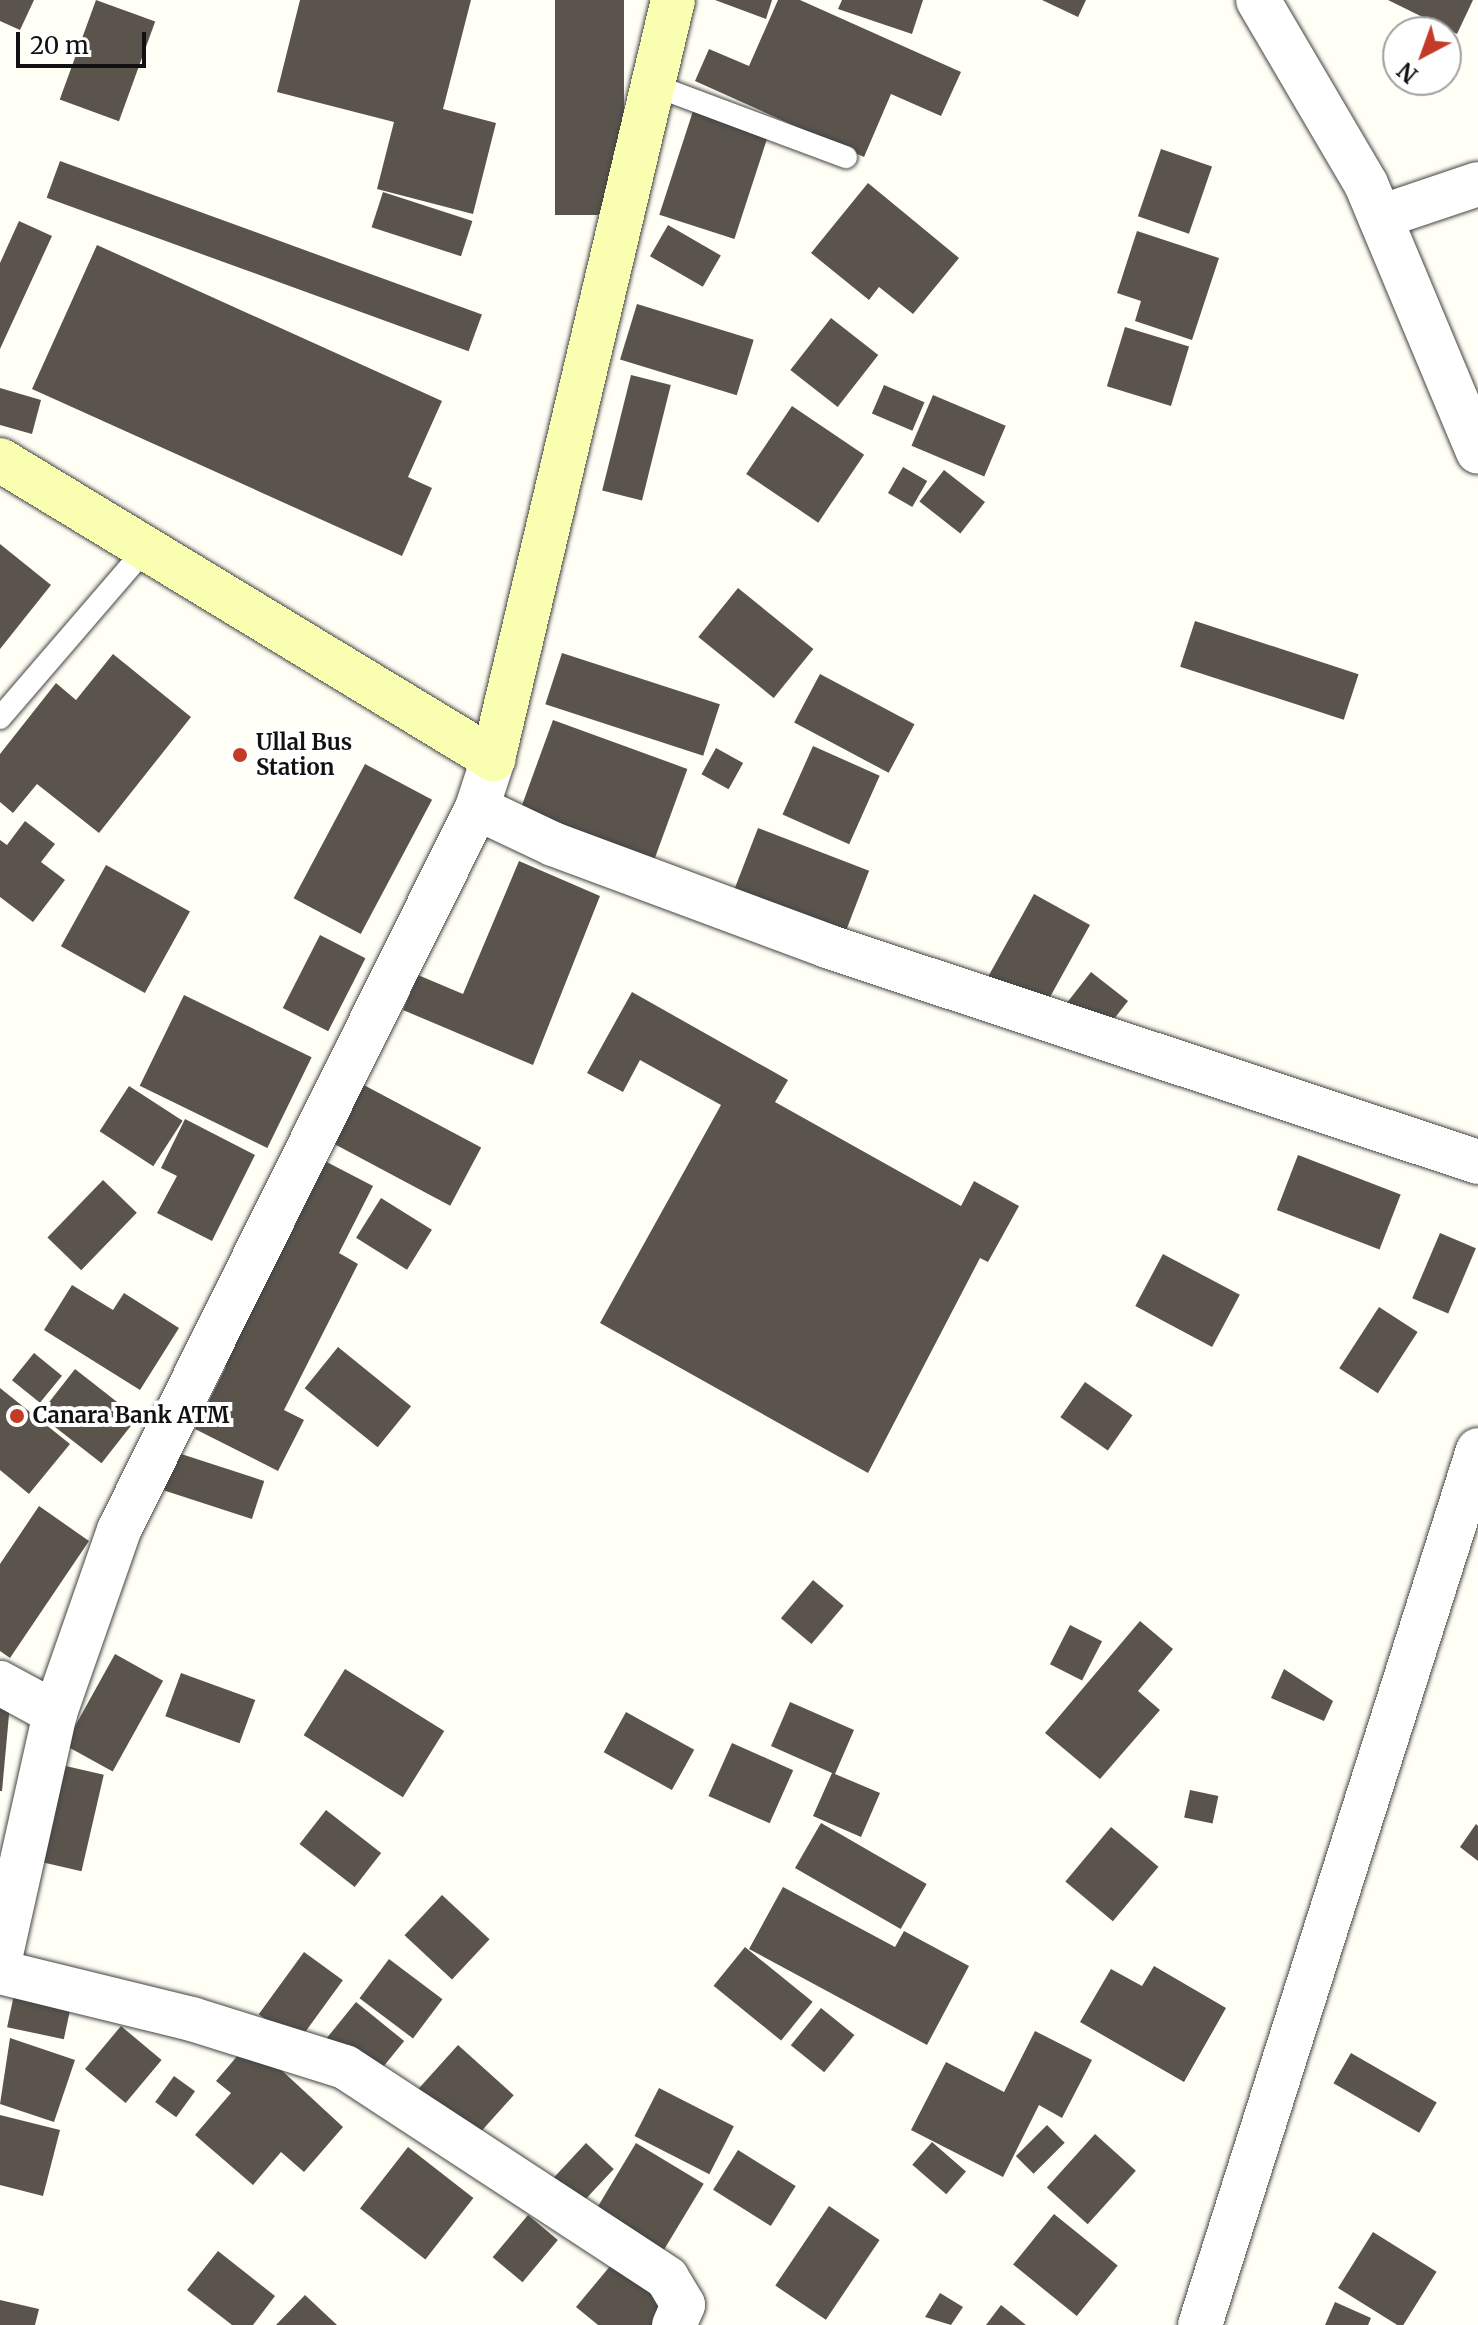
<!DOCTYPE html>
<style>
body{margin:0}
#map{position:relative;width:1478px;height:2325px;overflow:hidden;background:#fffff5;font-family:Merriweather,serif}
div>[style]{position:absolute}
.building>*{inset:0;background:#5a544d;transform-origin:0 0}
.roads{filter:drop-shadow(0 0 2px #444) drop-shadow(0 0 2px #444)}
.lane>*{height:22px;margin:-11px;padding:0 11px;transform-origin:11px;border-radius:11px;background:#fff}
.street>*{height:44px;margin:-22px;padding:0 22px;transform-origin:22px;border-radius:22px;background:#fff}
.secondary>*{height:44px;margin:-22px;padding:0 22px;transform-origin:22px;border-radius:22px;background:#fafeb1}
.dots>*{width:22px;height:22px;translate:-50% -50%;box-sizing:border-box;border:4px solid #fff;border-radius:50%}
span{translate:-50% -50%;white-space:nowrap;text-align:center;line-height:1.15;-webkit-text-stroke:8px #fff;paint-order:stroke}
.poi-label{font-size:22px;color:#111;font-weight:700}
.left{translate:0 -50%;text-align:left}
.north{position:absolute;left:1382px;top:16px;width:80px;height:80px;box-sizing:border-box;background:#fff;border:2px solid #a0a0a0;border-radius:50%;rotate:221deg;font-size:22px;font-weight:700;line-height:32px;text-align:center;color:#111}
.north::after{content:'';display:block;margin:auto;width:28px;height:36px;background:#c33b27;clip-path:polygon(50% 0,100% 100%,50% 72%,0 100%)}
.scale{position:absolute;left:16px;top:32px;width:130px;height:36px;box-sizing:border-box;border:4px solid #111;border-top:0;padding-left:10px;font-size:24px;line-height:28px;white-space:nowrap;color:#111;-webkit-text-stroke:6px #fff;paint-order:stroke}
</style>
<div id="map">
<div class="building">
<i style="clip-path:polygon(0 0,34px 0,20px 30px,0 21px)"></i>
<i style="left:96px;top:0;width:63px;height:106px;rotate:20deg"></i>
<i style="clip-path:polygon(300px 0,471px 0,443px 109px,496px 123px,473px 214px,377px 189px,394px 122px,277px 92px)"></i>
<i style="left:555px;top:0;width:69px;height:215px"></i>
<i style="clip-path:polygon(715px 0,772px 0,766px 19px)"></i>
<i style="clip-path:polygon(778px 0,800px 0,961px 72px,941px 116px,891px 94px,864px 157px,695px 81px,709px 49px,749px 66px)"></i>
<i style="clip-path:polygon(842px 0,923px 0,912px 34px,838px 9px)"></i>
<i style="clip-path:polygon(1042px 0,1086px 0,1078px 17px)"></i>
<i style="clip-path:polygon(1388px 0,1473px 0,1457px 34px)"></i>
<i style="left:693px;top:111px;width:79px;height:109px;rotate:18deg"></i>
<i style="left:1161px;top:149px;width:54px;height:71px;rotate:19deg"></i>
<i style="left:60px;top:161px;width:449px;height:39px;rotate:20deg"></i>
<i style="clip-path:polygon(868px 183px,959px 258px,913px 314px,879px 287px,869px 300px,811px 253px)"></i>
<i style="left:383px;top:192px;width:94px;height:37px;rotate:18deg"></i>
<i style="clip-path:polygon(19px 221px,52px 236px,0 349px,0 263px)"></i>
<i style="left:668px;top:225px;width:61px;height:36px;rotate:30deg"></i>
<i style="clip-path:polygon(1137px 231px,1219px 258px,1192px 340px,1135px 321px,1141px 301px,1117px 293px)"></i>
<i style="clip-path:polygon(97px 245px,442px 401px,408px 477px,432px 488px,402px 556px,32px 389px)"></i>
<i style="left:637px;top:304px;width:122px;height:58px;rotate:17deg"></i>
<i style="left:831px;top:318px;width:60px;height:66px;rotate:38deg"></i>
<i style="left:1125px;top:327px;width:67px;height:62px;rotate:17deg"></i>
<i style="left:631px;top:375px;width:41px;height:119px;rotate:14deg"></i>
<i style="left:884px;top:385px;width:44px;height:31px;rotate:23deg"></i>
<i style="clip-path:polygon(0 388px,41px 400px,32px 434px,0 425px)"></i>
<i style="left:933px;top:395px;width:79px;height:55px;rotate:23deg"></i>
<i style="left:792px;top:406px;width:87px;height:82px;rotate:34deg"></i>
<i style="left:903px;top:467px;width:28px;height:30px;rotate:30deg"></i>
<i style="left:944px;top:470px;width:52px;height:40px;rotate:38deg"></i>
<i style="clip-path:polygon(0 544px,51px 585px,0 649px)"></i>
<i style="left:738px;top:588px;width:97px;height:63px;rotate:39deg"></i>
<i style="left:1195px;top:621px;width:172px;height:48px;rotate:18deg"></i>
<i style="left:562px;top:653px;width:166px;height:54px;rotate:18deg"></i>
<i style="clip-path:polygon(113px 654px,191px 717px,99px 833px,37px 784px,13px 813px,0 802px,0 754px,56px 683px,76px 700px)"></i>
<i style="left:820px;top:674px;width:107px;height:55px;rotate:28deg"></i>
<i style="left:553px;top:720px;width:143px;height:96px;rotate:20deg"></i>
<i style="left:813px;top:746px;width:73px;height:75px;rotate:24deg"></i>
<i style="left:716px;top:748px;width:31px;height:30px;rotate:29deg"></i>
<i style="left:365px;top:764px;width:76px;height:152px;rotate:28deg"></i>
<i style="clip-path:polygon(25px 821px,55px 844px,41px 862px,65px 880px,33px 922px,0 897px,0 840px,7px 845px)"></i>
<i style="left:758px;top:828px;width:119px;height:66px;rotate:21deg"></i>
<i style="clip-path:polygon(519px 861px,600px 896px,533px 1065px,403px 1010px,418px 975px,463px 994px)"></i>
<i style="left:106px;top:865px;width:96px;height:93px;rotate:29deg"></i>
<i style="left:1034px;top:894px;width:64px;height:97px;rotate:29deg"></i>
<i style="left:320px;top:935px;width:51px;height:82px;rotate:27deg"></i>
<i style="left:1091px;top:972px;width:47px;height:41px;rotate:38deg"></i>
<i style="clip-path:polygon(632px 992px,788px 1080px,775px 1102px,961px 1206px,974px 1181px,1019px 1206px,988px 1262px,980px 1258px,868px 1473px,600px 1323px,721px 1105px,640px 1060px,623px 1092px,587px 1073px)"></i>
<i style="left:184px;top:995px;width:142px;height:101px;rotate:26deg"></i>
<i style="left:362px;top:1084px;width:135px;height:66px;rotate:28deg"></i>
<i style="left:129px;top:1086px;width:64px;height:54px;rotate:33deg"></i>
<i style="clip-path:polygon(185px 1119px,255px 1155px,212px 1241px,157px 1213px,177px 1176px,161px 1168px)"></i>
<i style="left:1298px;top:1155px;width:110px;height:59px;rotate:21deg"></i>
<i style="clip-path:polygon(319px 1158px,373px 1186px,339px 1253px,358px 1264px,284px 1410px,304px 1420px,278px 1471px,195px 1429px,226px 1367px,215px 1360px)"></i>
<i style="left:103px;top:1180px;width:47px;height:80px;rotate:44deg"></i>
<i style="left:381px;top:1198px;width:60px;height:47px;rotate:32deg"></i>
<i style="left:1440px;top:1233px;width:39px;height:71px;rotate:23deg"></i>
<i style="left:1163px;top:1254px;width:87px;height:59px;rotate:28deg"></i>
<i style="clip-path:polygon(72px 1285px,113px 1310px,124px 1293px,179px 1328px,140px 1390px,44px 1330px)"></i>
<i style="left:1379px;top:1307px;width:46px;height:73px;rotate:33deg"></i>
<i style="left:338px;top:1347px;width:94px;height:53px;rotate:39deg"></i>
<i style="left:34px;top:1353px;width:36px;height:35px;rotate:39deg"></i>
<i style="left:75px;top:1369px;width:79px;height:58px;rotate:38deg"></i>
<i style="left:1085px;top:1382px;width:58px;height:43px;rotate:35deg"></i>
<i style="clip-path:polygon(0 1388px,70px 1444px,29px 1494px,0 1470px)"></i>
<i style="left:172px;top:1451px;width:97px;height:40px;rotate:18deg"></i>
<i style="clip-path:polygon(39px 1506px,89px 1541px,10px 1658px,0 1651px,0 1564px)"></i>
<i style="left:813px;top:1580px;width:40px;height:50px;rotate:40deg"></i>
<i style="clip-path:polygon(1140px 1621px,1173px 1649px,1138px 1691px,1160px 1710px,1100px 1779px,1045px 1733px)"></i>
<i style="left:1070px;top:1625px;width:36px;height:44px;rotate:27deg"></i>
<i style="left:115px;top:1654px;width:55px;height:104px;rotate:29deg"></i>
<i style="left:345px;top:1669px;width:117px;height:78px;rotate:32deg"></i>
<i style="clip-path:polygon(1284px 1669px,1333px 1701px,1324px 1721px,1271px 1698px)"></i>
<i style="left:181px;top:1673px;width:79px;height:46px;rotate:20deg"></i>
<i style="clip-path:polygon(0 1692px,11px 1693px,2px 1791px,0 1791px)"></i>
<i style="clip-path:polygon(790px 1702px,854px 1730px,835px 1774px,880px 1793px,861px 1837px,813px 1816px,832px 1773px,771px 1746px)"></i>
<i style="left:626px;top:1712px;width:78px;height:46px;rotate:29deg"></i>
<i style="left:732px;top:1743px;width:67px;height:58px;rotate:24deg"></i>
<i style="left:57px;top:1764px;width:48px;height:99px;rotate:13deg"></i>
<i style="left:1190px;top:1790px;width:29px;height:28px;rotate:12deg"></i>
<i style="left:326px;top:1810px;width:70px;height:43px;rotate:38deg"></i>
<i style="left:821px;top:1823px;width:122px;height:52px;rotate:30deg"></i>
<i style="clip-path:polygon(1476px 1824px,1478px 1826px,1478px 1861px,1460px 1847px)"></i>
<i style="left:1111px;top:1827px;width:62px;height:71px;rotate:40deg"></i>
<i style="clip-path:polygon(783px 1887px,895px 1947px,904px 1931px,969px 1966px,927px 2045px,749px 1949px)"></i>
<i style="left:442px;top:1895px;width:65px;height:55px;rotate:43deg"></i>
<i style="left:745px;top:1947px;width:87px;height:50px;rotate:39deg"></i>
<i style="left:304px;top:1952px;width:48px;height:77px;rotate:36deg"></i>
<i style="left:389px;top:1959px;width:67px;height:49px;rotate:37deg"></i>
<i style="clip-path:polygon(1154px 1966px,1226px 2008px,1184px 2082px,1080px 2022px,1111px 1969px,1142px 1986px)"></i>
<i style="left:15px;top:1990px;width:58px;height:38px;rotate:12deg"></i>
<i style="left:356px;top:2002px;width:62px;height:49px;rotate:39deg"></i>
<i style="left:821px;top:2008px;width:43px;height:48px;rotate:39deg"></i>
<i style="left:121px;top:2026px;width:53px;height:56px;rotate:40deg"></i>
<i style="clip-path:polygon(1035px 2031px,1092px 2060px,1062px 2118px,1039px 2105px,1003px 2177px,911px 2130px,946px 2062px,1004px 2092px)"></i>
<i style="clip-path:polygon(10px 2038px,75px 2060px,54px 2122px,0 2104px)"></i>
<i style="clip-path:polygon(250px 2041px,343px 2127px,304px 2172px,281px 2152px,253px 2185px,195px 2135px,231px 2093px,216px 2081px)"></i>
<i style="left:458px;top:2045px;width:75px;height:62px;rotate:42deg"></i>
<i style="left:1351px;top:2053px;width:99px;height:35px;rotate:30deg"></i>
<i style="left:174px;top:2076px;width:26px;height:32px;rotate:36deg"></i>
<i style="left:659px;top:2088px;width:84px;height:54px;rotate:27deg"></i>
<i style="clip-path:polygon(0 2115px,60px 2130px,43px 2196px,0 2185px)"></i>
<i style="left:1047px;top:2125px;width:25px;height:44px;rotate:45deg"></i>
<i style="left:1095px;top:2134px;width:55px;height:72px;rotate:42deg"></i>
<i style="left:932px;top:2142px;width:45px;height:30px;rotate:41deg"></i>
<i style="left:586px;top:2143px;width:38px;height:60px;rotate:43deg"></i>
<i style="left:636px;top:2143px;width:79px;height:81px;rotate:31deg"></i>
<i style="left:408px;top:2147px;width:83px;height:78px;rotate:38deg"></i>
<i style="left:738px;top:2150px;width:68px;height:47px;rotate:32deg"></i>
<i style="left:829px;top:2206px;width:61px;height:96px;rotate:34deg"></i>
<i style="left:1054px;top:2214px;width:82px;height:65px;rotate:39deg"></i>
<i style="left:528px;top:2215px;width:39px;height:55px;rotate:40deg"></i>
<i style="left:1373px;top:2232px;width:75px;height:66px;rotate:32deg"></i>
<i style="clip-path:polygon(218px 2251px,275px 2296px,253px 2325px,232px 2325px,187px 2290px)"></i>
<i style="clip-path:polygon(616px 2259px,669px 2305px,652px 2325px,598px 2325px,576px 2307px)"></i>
<i style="clip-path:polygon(940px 2293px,963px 2307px,951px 2325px,925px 2317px)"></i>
<i style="clip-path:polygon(305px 2295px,337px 2325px,276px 2325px)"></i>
<i style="clip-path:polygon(0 2300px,39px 2309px,35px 2325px,0 2325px)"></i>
<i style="clip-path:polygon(1335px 2302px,1371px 2318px,1368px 2325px,1325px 2325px)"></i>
<i style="clip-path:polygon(1001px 2305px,1026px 2325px,986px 2325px)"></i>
</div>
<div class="roads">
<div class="lane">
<i style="left:653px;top:85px;width:206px;rotate:20.5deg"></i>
<i style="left:0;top:718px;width:224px;rotate:-49.3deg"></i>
</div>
<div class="street">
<i style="left:1258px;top:0;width:213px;rotate:59.6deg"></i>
<i style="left:1366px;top:184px;width:290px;rotate:67.3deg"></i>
<i style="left:1380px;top:217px;width:103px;rotate:-18.6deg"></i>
<i style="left:477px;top:808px;width:84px;rotate:25.3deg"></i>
<i style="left:553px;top:844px;width:292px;rotate:20.4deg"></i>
<i style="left:827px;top:946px;width:686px;rotate:18.36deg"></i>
<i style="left:0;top:1683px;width:63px;rotate:28.6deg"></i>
<i style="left:0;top:1959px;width:252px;rotate:-77.4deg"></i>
<i style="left:55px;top:1713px;width:194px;rotate:-70.7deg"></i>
<i style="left:119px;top:1530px;width:806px;rotate:-63.63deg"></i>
<i style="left:477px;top:808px;width:52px;rotate:-71.9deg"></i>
<i style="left:0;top:1972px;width:198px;rotate:13.8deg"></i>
<i style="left:192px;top:2019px;width:160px;rotate:17.4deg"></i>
<i style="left:345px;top:2067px;width:385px;rotate:33.2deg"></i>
<i style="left:667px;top:2278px;width:31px;rotate:59deg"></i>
<i style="left:683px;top:2305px;width:22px;rotate:114deg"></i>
<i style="left:1200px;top:2325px;width:918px;rotate:-72.37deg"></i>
</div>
<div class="secondary">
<i style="left:0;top:460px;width:577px;rotate:31.24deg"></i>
<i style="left:493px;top:759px;width:780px;rotate:-76.66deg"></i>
</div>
</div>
<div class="dots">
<i style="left:240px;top:755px;background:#c33b27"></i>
<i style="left:17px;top:1416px;background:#c33b27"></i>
</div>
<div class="poi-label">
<span class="left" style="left:256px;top:755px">Ullal Bus<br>Station</span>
<span class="left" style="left:33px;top:1416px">Canara Bank ATM</span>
</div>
<div class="north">N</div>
<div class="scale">20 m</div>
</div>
